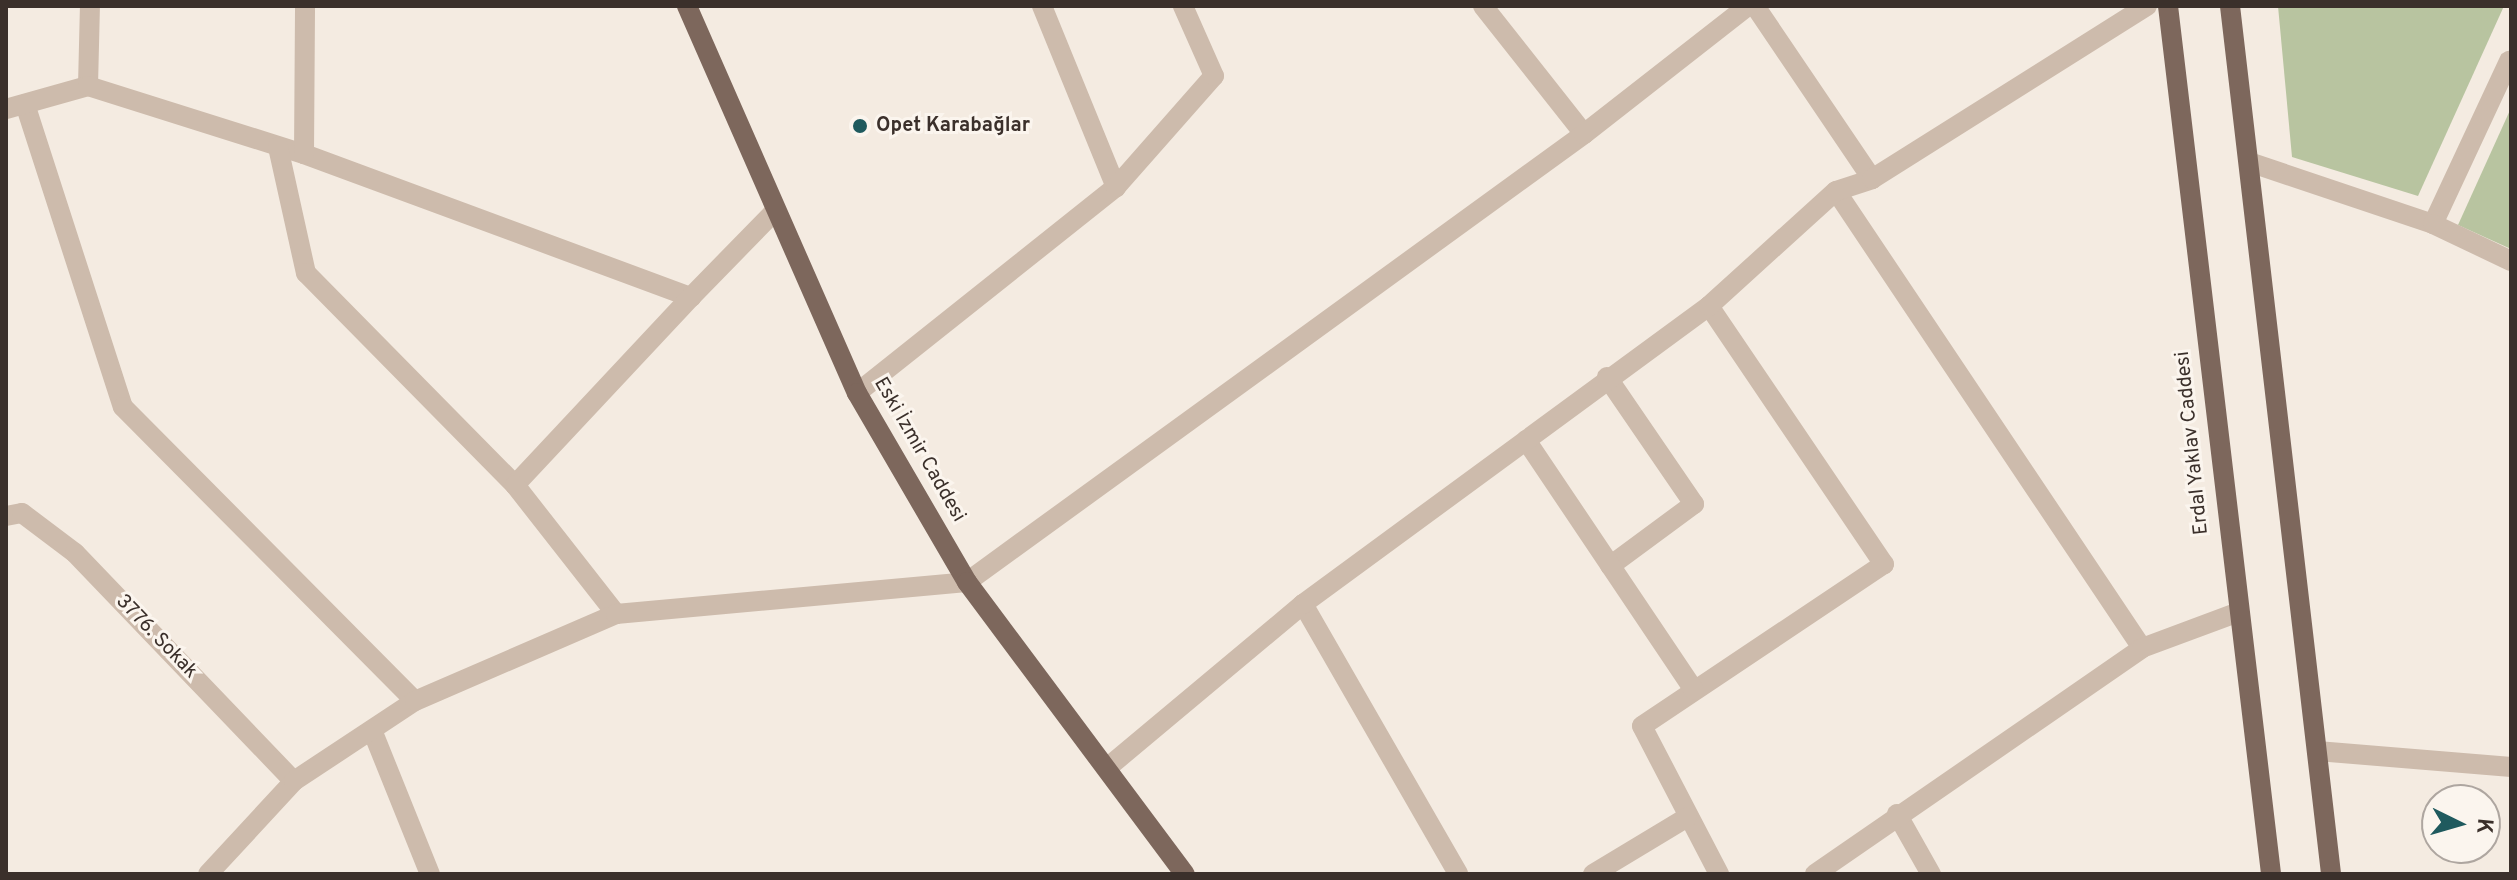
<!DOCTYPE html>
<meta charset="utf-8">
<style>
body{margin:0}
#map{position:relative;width:2517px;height:880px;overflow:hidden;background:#f4ebe1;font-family:Overpass,sans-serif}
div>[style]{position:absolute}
.green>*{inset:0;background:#b8c4a0}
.minor>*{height:20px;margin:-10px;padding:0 10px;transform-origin:10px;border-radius:10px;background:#cdbbac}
.major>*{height:20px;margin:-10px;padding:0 10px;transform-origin:10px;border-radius:10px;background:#7d675c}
.dots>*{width:22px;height:22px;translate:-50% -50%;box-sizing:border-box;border:4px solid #fbf5ee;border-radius:50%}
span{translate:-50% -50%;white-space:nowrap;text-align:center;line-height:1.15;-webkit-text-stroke:6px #fbf5ee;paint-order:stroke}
.poi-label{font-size:20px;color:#3b302b;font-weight:700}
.left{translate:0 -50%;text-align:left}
.street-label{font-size:20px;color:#3b302b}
.frame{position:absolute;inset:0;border:8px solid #3b302b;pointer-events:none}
.north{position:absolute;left:2421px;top:784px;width:80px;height:80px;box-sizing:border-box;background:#fbf5ee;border:2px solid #aea6a0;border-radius:50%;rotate:95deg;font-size:22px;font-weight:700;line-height:32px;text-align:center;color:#3b302b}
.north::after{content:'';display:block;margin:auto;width:28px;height:36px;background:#1f5a5e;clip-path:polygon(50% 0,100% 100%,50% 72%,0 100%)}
</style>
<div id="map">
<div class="green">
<i style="clip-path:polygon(2278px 6px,2504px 6px,2418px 196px,2292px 157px)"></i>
<i style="clip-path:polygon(2511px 108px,2511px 249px,2458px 225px)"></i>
</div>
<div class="minor">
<i style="left:1042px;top:6px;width:196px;rotate:67.8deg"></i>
<i style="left:1483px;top:6px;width:163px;rotate:51.7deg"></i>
<i style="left:1755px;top:6px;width:209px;rotate:55.9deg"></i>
<i style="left:88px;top:86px;width:80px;rotate:-88.6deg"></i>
<i style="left:25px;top:104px;width:318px;rotate:72.1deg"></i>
<i style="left:123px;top:407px;width:414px;rotate:45.2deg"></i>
<i style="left:6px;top:109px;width:85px;rotate:-15.7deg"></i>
<i style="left:88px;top:86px;width:226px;rotate:17.5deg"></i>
<i style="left:304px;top:154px;width:413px;rotate:20.3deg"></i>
<i style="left:691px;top:297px;width:120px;rotate:-45.7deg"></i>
<i style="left:278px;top:147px;width:129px;rotate:77.5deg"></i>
<i style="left:306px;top:273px;width:298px;rotate:45.4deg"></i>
<i style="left:515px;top:485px;width:258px;rotate:-46.9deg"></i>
<i style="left:304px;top:154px;width:148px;rotate:-89.6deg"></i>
<i style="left:2249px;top:162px;width:194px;rotate:18.6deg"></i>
<i style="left:2433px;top:224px;width:180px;rotate:-65deg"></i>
<i style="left:1836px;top:191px;width:550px;rotate:56.19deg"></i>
<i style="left:2433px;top:224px;width:86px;rotate:25.4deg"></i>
<i style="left:1709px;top:306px;width:312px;rotate:55.9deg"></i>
<i style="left:1884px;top:564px;width:291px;rotate:146.2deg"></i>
<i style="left:1642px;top:726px;width:167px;rotate:62.5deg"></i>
<i style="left:1607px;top:377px;width:154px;rotate:55.6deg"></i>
<i style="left:1694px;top:504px;width:104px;rotate:143.6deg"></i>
<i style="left:857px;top:393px;width:331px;rotate:-38.5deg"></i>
<i style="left:1116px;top:187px;width:148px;rotate:-48.6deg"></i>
<i style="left:1214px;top:76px;width:77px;rotate:-113.9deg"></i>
<i style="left:1526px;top:440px;width:301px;rotate:56.1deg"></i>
<i style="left:515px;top:485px;width:164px;rotate:51.9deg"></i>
<i style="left:6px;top:516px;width:16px;rotate:-11deg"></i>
<i style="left:22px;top:513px;width:66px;rotate:37deg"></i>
<i style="left:75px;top:553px;width:316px;rotate:46.2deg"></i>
<i style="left:1303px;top:604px;width:311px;rotate:60.1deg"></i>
<i style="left:372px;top:730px;width:155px;rotate:68.1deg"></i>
<i style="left:2317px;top:751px;width:195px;rotate:4.7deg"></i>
<i style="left:1107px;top:768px;width:256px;rotate:-39.9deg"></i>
<i style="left:1303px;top:604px;width:504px;rotate:-36.28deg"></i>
<i style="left:1709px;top:306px;width:171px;rotate:-42.2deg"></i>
<i style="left:1836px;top:191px;width:38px;rotate:-18deg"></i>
<i style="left:1872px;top:179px;width:325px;rotate:-32.2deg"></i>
<i style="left:1897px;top:814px;width:69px;rotate:60.5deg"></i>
<i style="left:208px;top:874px;width:127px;rotate:-47.2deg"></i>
<i style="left:294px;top:781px;width:145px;rotate:-33.5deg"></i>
<i style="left:415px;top:701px;width:219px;rotate:-23.4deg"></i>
<i style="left:616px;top:614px;width:352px;rotate:-5.2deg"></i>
<i style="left:967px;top:582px;width:762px;rotate:-35.98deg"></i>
<i style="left:1584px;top:134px;width:208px;rotate:-38deg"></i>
<i style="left:1593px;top:874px;width:109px;rotate:-31.1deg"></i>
<i style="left:1815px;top:874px;width:397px;rotate:-34.6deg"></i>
<i style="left:2142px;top:648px;width:100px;rotate:-20.4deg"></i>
</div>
<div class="major">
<i style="left:687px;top:6px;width:423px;rotate:66.3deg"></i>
<i style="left:857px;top:393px;width:219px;rotate:59.8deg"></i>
<i style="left:967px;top:582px;width:364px;rotate:53.3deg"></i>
<i style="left:2168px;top:6px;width:874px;rotate:83.23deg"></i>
<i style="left:2230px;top:6px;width:874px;rotate:83.36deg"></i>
</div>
<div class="dots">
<i style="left:860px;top:126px;background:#1f5a5e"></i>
</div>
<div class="poi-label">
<span class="left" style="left:876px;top:126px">Opet Karabağlar</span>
</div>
<div class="street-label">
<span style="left:2193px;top:443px;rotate:-96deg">Erdal Yaklav Caddesi</span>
<span style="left:919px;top:450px;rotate:60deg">Eski İzmir Caddesi</span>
<span style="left:156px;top:637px;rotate:46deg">3776. Sokak</span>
</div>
<div class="frame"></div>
<div class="north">K</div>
</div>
